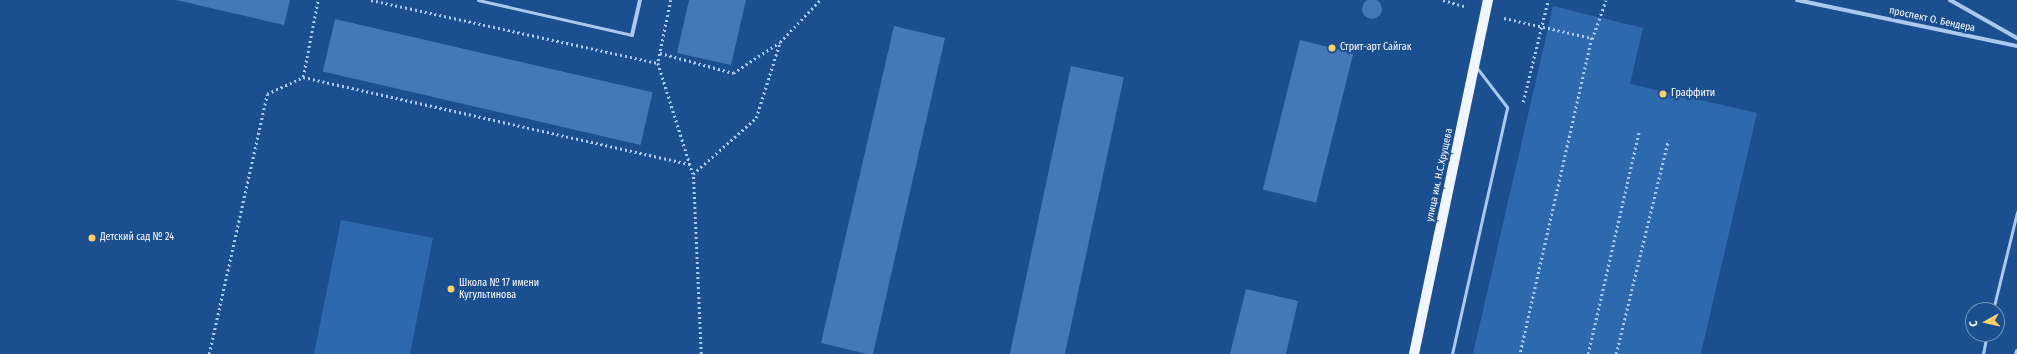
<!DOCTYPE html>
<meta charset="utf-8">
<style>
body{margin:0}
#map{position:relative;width:2017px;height:354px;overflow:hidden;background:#1b4f8f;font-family:"Fira Sans Condensed",sans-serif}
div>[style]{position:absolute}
.green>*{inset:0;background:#2e69ad}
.building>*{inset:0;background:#4478b7;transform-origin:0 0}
.round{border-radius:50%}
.path>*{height:2.5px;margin-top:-1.25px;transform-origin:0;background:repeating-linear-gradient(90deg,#a9c9ee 0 2px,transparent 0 5px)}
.lane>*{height:3px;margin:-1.5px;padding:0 1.5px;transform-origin:1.5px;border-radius:1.5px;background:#a9c9ee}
.street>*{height:4px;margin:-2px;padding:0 2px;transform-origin:2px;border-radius:2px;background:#a9c9ee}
.primary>*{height:10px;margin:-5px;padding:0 5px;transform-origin:5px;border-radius:5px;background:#f0f6ff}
.dots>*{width:11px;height:11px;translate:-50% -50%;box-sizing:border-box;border:2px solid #1b4f8f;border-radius:50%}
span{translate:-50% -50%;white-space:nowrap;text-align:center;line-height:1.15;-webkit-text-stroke:4px #1b4f8f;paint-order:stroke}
.street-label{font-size:10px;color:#fff}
.poi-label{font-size:10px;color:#fff}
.left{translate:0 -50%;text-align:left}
.north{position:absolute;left:1965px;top:302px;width:40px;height:40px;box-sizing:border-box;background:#1b4f8f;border:1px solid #7695bc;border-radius:50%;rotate:262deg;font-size:11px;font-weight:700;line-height:16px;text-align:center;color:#fff}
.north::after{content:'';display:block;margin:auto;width:14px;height:18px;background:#ffd166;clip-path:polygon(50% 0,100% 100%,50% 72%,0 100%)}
</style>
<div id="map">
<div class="green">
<i style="clip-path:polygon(1553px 6px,1643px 28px,1630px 84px,1757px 113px,1701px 353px,1704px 354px,1473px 354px)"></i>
<i style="clip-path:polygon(341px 220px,433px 238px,410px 354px,314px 354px)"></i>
</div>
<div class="building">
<i class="round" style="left:1362px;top:-1px;width:20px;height:20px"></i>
<i style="clip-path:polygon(176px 0,290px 0,284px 25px)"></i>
<i style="clip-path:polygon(689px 0,746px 0,731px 65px,677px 53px)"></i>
<i style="left:335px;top:19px;width:326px;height:54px;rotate:13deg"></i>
<i style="clip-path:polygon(894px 26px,945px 38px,873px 354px,867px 354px,821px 343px)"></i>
<i style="left:1300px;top:40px;width:55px;height:154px;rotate:14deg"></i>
<i style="left:1071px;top:66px;width:54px;height:295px;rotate:12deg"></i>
<i style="clip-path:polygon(1246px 289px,1298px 301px,1286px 354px,1230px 354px)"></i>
</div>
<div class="path">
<i style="left:371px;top:0;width:294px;rotate:12.4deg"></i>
<i style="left:671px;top:0;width:64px;rotate:101.7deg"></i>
<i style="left:658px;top:63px;width:116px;rotate:72.5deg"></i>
<i style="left:1443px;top:0;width:25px;rotate:16deg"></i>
<i style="left:1504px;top:18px;width:90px;rotate:12.8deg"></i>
<i style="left:1592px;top:38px;width:324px;rotate:102.8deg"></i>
<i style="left:1592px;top:39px;width:41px;rotate:-70.3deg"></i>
<i style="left:660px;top:53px;width:76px;rotate:15.3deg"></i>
<i style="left:733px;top:73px;width:56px;rotate:-33.4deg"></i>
<i style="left:303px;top:77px;width:78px;rotate:-79deg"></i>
<i style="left:1523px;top:102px;width:105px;rotate:-76.2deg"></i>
<i style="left:209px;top:354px;width:266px;rotate:-77.4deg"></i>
<i style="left:267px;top:94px;width:40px;rotate:-25deg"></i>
<i style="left:303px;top:77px;width:397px;rotate:12.7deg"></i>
<i style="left:701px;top:354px;width:180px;rotate:-92.5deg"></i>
<i style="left:693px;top:174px;width:84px;rotate:-41.6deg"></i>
<i style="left:756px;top:118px;width:80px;rotate:-72.5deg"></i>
<i style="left:780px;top:42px;width:58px;rotate:-46.4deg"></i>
<i style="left:1588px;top:354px;width:229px;rotate:-77.1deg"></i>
<i style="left:1616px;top:354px;width:220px;rotate:-76.3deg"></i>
</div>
<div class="lane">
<i style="left:478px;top:0;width:158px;rotate:12.8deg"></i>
<i style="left:1993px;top:310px;width:101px;rotate:-76.2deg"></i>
<i style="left:1452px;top:354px;width:253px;rotate:-77.4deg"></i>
<i style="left:1507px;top:107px;width:49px;rotate:-127.6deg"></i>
<i style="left:1983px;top:354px;width:20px;rotate:-79deg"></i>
</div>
<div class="street">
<i style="left:1797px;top:0;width:225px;rotate:11.8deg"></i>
<i style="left:1950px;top:0;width:77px;rotate:29.6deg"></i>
<i style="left:632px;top:35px;width:36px;rotate:-77deg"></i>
<i style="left:2016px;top:354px;width:3px;rotate:-72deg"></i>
</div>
<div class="primary">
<i style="left:1414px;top:354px;width:362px;rotate:-78.2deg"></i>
</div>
<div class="dots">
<i style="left:1332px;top:48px;background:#ffd166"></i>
<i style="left:1663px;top:94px;background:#ffd166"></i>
<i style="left:92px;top:238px;background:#ffd166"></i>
<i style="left:451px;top:289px;background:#ffd166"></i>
</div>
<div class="street-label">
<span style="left:1932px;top:20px;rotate:12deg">проспект О. Бендера</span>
<span style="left:1440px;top:175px;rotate:-78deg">улица им. Н.С.Хрущева</span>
</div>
<div class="poi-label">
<span class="left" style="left:1340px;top:48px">Стрит-арт Сайгак</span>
<span class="left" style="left:1671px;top:94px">Граффити</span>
<span class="left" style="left:100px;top:238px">Детский сад № 24</span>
<span class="left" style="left:459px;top:289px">Школа № 17 имени<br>Кугультинова</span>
</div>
<div class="north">С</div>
</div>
